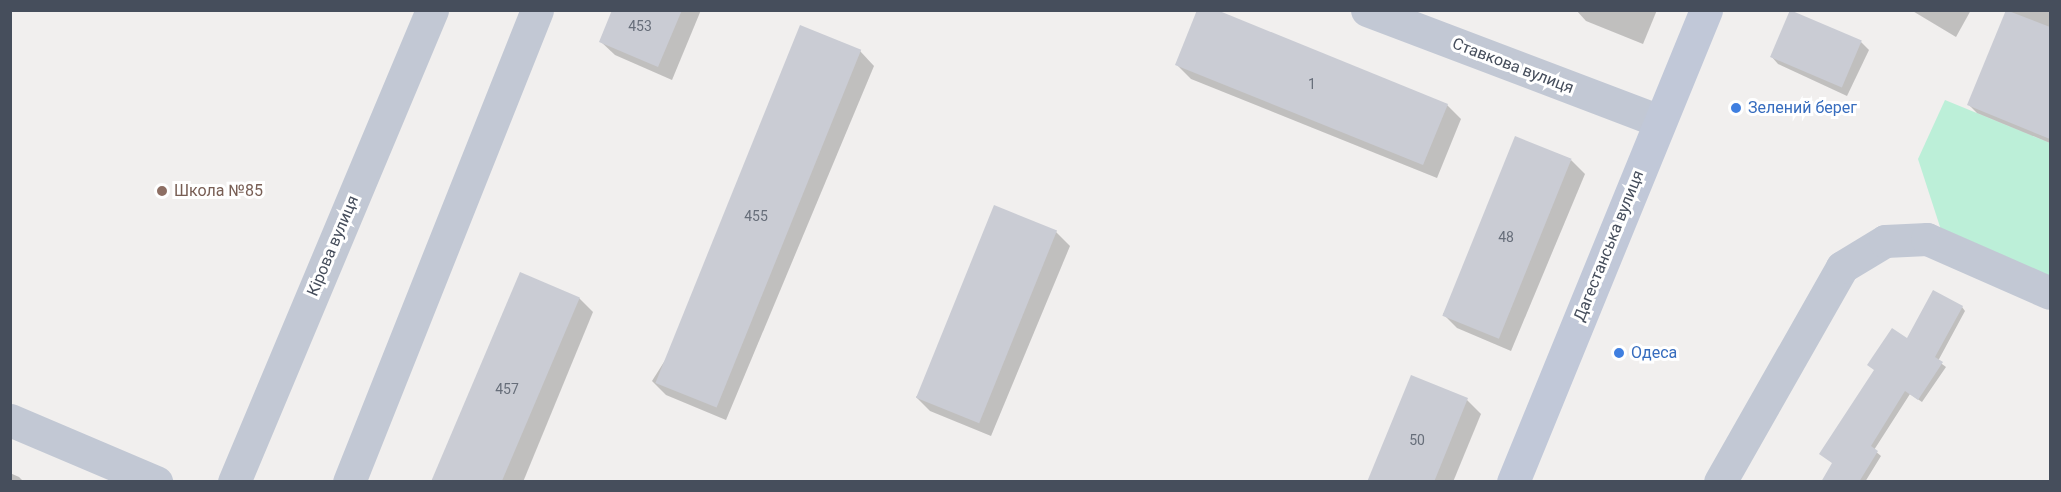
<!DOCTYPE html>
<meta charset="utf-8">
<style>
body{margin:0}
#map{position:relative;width:2061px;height:492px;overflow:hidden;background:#f1efee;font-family:Roboto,sans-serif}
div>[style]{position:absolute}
.green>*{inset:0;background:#bcefd8}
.shadow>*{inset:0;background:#0003}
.building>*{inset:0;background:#caccd4;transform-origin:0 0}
.street>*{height:33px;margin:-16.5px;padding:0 16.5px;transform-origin:16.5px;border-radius:16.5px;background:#c2c8d4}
.secondary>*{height:33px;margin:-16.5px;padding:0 16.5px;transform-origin:16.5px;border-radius:16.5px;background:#c1c8d8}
.dots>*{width:16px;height:16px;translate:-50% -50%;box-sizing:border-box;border:3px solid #fff;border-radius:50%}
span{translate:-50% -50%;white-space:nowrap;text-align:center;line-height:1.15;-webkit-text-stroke:6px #fff;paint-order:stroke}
.number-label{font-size:14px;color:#676e7a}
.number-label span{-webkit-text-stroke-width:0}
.street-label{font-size:16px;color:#464e5c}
.shop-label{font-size:16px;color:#366cbe}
.left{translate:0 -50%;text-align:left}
.education-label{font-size:16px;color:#785e54}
.frame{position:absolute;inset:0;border:12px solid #464e5c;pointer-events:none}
</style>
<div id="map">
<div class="green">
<i style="clip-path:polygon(1945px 100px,2050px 143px,2050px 279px,1942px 233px,1918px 159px)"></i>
</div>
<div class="shadow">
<i style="clip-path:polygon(613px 10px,701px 10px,672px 80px,615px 55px,600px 41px)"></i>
<i style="clip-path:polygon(1576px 10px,1657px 10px,1643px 44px,1586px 21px)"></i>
<i style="clip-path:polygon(1911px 10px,1971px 10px,1956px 37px)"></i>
<i style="clip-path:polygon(2007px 10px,2050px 10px,2050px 143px,1977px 113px,1969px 105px)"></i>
<i style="clip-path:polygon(1861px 42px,1869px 50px,1847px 96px,1778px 64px,1771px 56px)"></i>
<i style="clip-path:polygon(860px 51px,874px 66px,726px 420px,666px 395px,652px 381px)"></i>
<i style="clip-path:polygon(1177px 65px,1447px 105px,1461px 119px,1437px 178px,1191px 79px)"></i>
<i style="clip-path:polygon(1571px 160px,1585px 174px,1511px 351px,1457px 328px,1443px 314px)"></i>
<i style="clip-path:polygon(1056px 232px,1070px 246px,991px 436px,930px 411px,916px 397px)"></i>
<i style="clip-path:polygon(579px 298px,593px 312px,523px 482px,435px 482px)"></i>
<i style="clip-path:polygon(1962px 307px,1965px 311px,1938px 361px,1946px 367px,1922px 402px,1910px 394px,1874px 450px,1881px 456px,1865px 482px,1823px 482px,1834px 464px,1821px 454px,1907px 340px)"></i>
<i style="clip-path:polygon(1467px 400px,1481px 414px,1453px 482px,1368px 482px)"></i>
<i style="clip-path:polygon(10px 473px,19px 477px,24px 482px,10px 482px)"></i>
</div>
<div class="building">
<i style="clip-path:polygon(612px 10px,682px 10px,658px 67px,599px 42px)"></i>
<i style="clip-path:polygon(1197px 10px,1217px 10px,1448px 104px,1423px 165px,1175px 65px)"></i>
<i style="left:1790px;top:10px;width:78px;height:51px;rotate:23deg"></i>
<i style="clip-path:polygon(2006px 10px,2050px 27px,2050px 139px,1967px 105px)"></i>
<i style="left:800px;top:25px;width:66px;height:386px;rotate:22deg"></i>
<i style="left:1515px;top:136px;width:61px;height:194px;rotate:22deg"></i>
<i style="left:994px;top:205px;width:68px;height:208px;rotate:22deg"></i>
<i style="left:520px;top:272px;width:65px;height:227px;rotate:23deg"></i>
<i style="clip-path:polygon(1933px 290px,1963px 306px,1935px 357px,1943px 362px,1918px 400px,1905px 391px,1871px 446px,1878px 451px,1859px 482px,1821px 482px,1832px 463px,1819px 454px,1874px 370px,1867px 365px,1892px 328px,1907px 338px)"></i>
<i style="clip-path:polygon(1411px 375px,1468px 398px,1434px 482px,1367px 482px)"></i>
</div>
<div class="street">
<i style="left:1367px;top:10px;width:312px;rotate:20.8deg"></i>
<i style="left:10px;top:420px;width:159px;rotate:23deg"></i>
<i style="left:234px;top:482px;width:512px;rotate:-67.24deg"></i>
<i style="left:349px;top:482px;width:508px;rotate:-68.28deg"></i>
<i style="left:1720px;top:482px;width:247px;rotate:-60.4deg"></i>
<i style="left:1842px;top:267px;width:50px;rotate:-31.2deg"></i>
<i style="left:1885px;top:241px;width:42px;rotate:-2.7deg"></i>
<i style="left:1927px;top:239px;width:134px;rotate:23.7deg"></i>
</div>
<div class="secondary">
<i style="left:1513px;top:482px;width:510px;rotate:-67.76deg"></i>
</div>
<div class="dots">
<i style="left:1736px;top:108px;background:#3f7fe0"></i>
<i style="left:162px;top:191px;background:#8d6e63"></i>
<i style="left:1619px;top:353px;background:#3f7fe0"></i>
</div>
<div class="number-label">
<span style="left:640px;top:26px">453</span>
<span style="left:1312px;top:84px">1</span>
<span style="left:756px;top:216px">455</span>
<span style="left:1506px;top:237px">48</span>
<span style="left:507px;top:389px">457</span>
<span style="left:1417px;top:440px">50</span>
</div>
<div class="street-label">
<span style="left:1513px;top:66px;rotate:21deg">Ставкова вулиця</span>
<span style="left:333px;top:246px;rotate:-67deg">Кірова вулиця</span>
<span style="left:1609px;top:246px;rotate:-68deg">Дагестанська вулиця</span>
</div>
<div class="shop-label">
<span class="left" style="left:1748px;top:108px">Зелений берег</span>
<span class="left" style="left:1631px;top:353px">Одеса</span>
</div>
<div class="education-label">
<span class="left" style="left:174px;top:191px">Школа №85</span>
</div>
<div class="frame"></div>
</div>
